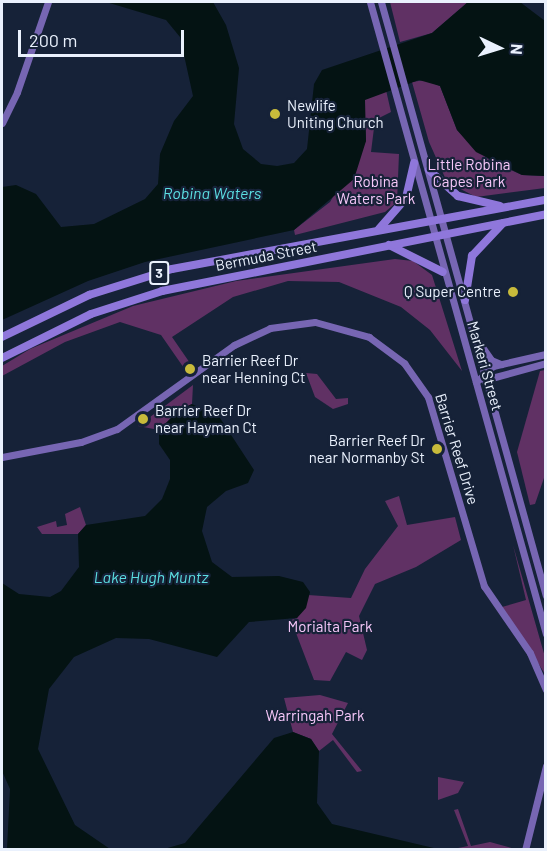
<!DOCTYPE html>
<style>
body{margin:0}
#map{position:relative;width:547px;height:851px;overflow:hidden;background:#162238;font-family:Barlow,sans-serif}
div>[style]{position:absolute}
.green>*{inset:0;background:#603164}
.water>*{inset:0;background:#041313}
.secondary>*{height:7px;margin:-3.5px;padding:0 3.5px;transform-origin:3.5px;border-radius:3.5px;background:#7766b3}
.primary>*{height:8px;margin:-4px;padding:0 4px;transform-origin:4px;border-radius:4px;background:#8f77db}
.dots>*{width:16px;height:16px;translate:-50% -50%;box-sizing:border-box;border:3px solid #162238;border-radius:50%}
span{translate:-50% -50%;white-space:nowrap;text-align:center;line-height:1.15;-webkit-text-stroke:4.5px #162238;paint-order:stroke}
.shield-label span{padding:2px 4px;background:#162238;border:2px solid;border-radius:4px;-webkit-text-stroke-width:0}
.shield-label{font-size:14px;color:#eaf1fd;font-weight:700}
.poi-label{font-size:15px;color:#eaf1fd}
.left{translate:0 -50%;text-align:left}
.right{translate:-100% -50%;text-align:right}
.park-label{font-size:15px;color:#f7c8fa}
.street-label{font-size:15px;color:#eaf1fd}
.water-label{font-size:16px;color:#5cdfe3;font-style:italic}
.frame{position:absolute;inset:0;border:3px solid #eaf1fd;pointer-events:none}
.north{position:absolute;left:469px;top:18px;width:60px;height:60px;-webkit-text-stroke:4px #162238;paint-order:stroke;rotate:94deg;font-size:16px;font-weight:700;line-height:24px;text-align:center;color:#eaf1fd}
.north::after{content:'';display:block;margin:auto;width:21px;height:27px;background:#eaf1fd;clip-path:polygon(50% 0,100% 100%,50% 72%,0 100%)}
.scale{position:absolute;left:18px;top:30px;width:166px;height:27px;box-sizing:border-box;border:3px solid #eaf1fd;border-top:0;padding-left:8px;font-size:18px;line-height:21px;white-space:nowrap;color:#eaf1fd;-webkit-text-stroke:4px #162238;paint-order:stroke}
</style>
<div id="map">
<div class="green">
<i style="clip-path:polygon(390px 2px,468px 2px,432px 33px,400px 42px)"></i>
<i style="clip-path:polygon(425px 80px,440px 86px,457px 130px,489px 160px,522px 175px,545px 176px,545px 188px,476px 197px,447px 182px,429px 142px,412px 82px)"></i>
<i style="clip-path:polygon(386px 90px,391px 112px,379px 118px,374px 128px,371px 152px,399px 154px,397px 202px,385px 212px,295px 235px,294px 230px,330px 202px,366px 141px,364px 100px)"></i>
<i style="clip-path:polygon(395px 259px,413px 261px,432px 275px,462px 371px,430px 330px,401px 307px,339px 282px,288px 281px,233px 297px,172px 337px,192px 366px,186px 371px,161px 335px,120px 322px,65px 342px,2px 376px,2px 366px,30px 349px,133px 306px,236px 281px)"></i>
<i style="clip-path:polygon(545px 370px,545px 475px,535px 504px,530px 505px,517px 452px,540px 371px)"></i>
<i style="clip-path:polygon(306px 373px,317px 374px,336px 399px,348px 398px,348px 404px,333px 409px,315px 397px)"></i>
<i style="clip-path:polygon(193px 385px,192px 404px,179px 410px,159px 430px,138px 426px)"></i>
<i style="clip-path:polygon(399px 496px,407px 525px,455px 517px,461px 540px,416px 567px,375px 584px,359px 616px,367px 650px,362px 660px,346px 652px,330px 681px,314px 680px,291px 620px,297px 618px,308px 595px,351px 598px,365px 569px,398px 526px,385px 501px)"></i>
<i style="clip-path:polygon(80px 507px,86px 525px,78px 534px,42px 534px,37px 527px,56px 521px,57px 527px,67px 525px,65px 514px)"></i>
<i style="clip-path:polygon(513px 545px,545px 657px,545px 674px,502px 607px,526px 600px)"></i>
<i style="clip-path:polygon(320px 695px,348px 703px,332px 734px,362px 771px,357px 772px,333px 740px,319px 751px,311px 739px,293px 732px,284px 698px)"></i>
<i style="clip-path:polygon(438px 777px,464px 782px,458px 793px,438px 800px)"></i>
<i style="clip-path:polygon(458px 809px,471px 846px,490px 842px,515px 849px,453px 849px,468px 846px,454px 810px)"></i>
</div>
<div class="water">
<i style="clip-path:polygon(106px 2px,213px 2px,226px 25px,239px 68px,234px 124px,243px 149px,261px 164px,277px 166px,294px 163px,307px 149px,314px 84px,322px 70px,432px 33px,468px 2px,520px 2px,545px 21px,545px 176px,522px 175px,476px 152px,457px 130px,440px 86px,419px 80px,365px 100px,366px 141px,354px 179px,294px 230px,145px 262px,88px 281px,2px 320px,2px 187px,16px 185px,36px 194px,61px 227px,94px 224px,145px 199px,158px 184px,160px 154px,174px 121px,193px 96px,180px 37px,166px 20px)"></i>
<i style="clip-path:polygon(192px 404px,220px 418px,254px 470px,248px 483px,226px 491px,207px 507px,202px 531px,212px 562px,232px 577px,279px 576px,303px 582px,310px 592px,306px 608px,297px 618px,249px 622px,217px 657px,149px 639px,116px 638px,74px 657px,49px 689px,38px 749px,75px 825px,110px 849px,7px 849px,10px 789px,2px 771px,2px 583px,19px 594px,50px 597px,61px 591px,79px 567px,78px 534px,86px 525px,145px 516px,162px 499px,170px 479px,170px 460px,159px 444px,159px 430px,179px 410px)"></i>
<i style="clip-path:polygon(293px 732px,311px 739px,319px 751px,317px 803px,332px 824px,438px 849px,164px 849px,185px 843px,274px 738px)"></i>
</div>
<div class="secondary">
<i style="left:370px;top:2px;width:656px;rotate:74.44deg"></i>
<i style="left:381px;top:2px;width:616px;rotate:74.48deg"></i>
<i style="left:2px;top:123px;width:34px;rotate:-64deg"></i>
<i style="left:17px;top:92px;width:95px;rotate:-71deg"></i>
<i style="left:480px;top:344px;width:19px;rotate:55deg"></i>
<i style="left:491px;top:360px;width:11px;rotate:22deg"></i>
<i style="left:484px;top:380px;width:64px;rotate:-15.3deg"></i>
<i style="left:476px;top:382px;width:23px;rotate:-43deg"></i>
<i style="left:493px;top:366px;width:54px;rotate:-12.8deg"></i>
<i style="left:2px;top:457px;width:80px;rotate:-10.8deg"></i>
<i style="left:81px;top:442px;width:38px;rotate:-20deg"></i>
<i style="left:117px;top:429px;width:144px;rotate:-35.7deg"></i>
<i style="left:234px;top:345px;width:40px;rotate:-25deg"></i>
<i style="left:270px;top:328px;width:45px;rotate:-7.6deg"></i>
<i style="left:315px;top:322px;width:56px;rotate:15.5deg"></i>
<i style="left:369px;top:337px;width:44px;rotate:36.6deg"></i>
<i style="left:404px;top:363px;width:42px;rotate:54.8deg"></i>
<i style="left:428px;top:397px;width:197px;rotate:73.5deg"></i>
<i style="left:484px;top:586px;width:81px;rotate:55.5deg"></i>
<i style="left:530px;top:653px;width:40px;rotate:66.6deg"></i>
<i style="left:525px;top:850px;width:87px;rotate:-76deg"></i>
</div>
<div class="primary">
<i style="left:429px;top:170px;width:39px;rotate:42deg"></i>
<i style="left:458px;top:196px;width:43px;rotate:13.4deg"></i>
<i style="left:379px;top:229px;width:41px;rotate:-48.9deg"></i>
<i style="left:406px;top:198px;width:36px;rotate:-77deg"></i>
<i style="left:389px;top:245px;width:60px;rotate:26.6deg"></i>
<i style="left:465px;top:300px;width:45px;rotate:-81deg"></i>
<i style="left:472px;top:256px;width:45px;rotate:-46.8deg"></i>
<i style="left:2px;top:337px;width:97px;rotate:-25.8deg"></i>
<i style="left:89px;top:295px;width:87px;rotate:-17.4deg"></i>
<i style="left:172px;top:269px;width:380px;rotate:-10.5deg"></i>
<i style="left:2px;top:358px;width:99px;rotate:-26.3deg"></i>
<i style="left:91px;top:314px;width:75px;rotate:-17.9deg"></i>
<i style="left:162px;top:291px;width:392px;rotate:-11.3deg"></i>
</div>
<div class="dots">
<i style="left:275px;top:114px;background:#c8bb3b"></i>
<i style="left:513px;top:292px;background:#c8bb3b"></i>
<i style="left:190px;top:369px;background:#c8bb3b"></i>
<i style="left:143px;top:419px;background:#c8bb3b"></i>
<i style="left:437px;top:449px;background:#c8bb3b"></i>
</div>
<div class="shield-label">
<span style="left:159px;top:273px">3</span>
</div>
<div class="poi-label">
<span class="left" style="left:287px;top:114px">Newlife<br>Uniting Church</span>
<span class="right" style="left:501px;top:292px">Q Super Centre</span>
<span class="left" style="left:202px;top:369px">Barrier Reef Dr<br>near Henning Ct</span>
<span class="left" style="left:155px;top:419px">Barrier Reef Dr<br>near Hayman Ct</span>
<span class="right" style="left:425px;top:449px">Barrier Reef Dr<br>near Normanby St</span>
</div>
<div class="park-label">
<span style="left:469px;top:173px">Little Robina<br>Capes Park</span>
<span style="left:376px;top:190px">Robina<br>Waters Park</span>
<span style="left:330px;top:627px">Morialta Park</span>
<span style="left:315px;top:716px">Warringah Park</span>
</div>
<div class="street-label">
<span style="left:266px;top:256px;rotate:-11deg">Bermuda Street</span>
<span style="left:485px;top:366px;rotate:74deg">Markeri Street</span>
<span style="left:457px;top:449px;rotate:73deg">Barrier Reef Drive</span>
</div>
<div class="water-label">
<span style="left:212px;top:193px">Robina Waters</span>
<span style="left:151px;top:577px">Lake Hugh Muntz</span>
</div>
<div class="frame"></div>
<div class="north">N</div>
<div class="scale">200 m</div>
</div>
